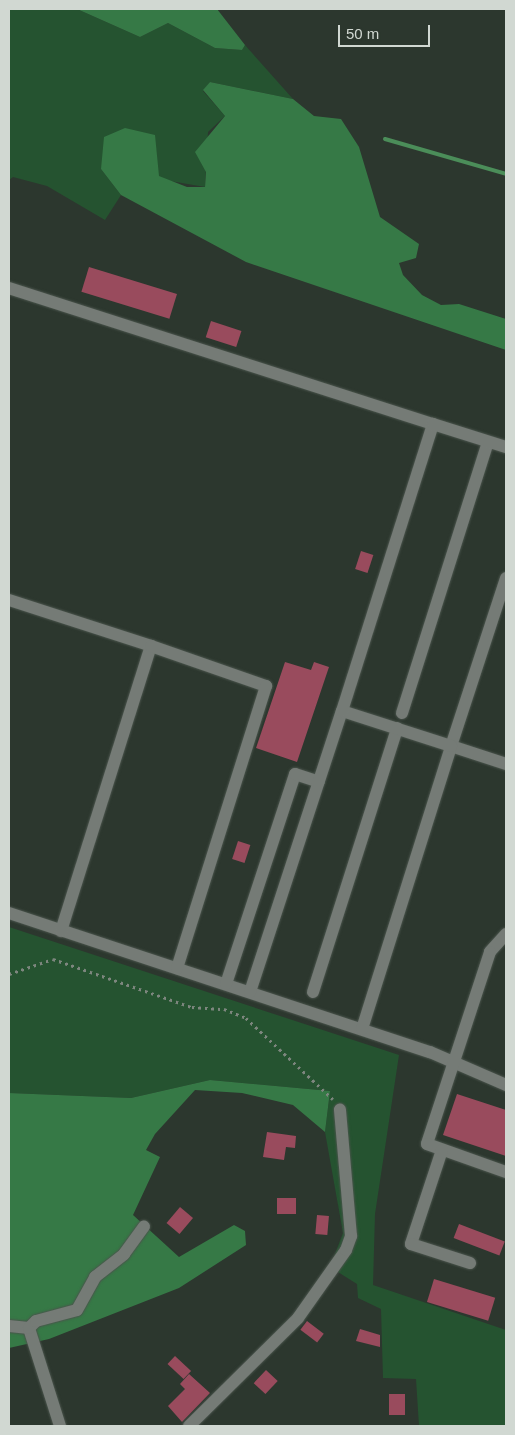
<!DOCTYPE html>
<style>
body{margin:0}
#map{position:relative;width:515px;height:1435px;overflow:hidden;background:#2c372e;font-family:Helvetica,sans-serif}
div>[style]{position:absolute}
.green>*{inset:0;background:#255330}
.forest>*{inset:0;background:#367946}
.stream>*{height:4px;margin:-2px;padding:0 2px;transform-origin:2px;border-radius:2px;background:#4b8d59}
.building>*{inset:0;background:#994b5d;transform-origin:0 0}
.path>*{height:2.5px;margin-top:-1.25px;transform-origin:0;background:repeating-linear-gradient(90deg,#7d867e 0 2.5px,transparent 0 6.5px)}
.roads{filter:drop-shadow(0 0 1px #4a544c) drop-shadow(0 0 1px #4a544c)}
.minor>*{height:12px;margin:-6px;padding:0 6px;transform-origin:6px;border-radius:6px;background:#757b76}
span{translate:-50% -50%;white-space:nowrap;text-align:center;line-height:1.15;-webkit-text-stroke:4px #2c372e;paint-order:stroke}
.frame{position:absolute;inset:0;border:10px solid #d1d8d2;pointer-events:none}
.scale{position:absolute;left:338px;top:25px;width:92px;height:22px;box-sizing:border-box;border:2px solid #d1d8d2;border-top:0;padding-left:6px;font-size:15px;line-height:18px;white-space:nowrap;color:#d1d8d2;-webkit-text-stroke:4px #2c372e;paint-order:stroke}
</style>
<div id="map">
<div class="green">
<i style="clip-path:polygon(9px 9px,77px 9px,140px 37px,168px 23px,215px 48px,242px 50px,245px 45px,293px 99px,210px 82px,203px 91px,225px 116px,208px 132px,205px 187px,101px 169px,121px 195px,105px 220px,47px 186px,13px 177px,9px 180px)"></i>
<i style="clip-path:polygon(9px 927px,399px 1055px,375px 1214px,373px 1285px,506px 1330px,506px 1426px,419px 1426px,416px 1379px,383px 1378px,381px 1309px,358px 1298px,357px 1284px,330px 1267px,343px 1233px,325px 1132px,330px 1091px,210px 1080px,131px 1098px,9px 1093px)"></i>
</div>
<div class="forest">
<i style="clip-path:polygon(77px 9px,217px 9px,245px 45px,242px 50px,215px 48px,168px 23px,140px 37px)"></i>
<i style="clip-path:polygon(210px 82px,293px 99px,314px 116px,341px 119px,359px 147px,380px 217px,419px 244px,416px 258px,399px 263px,403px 275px,422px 295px,441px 305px,459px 304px,506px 319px,506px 350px,246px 262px,121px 195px,101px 169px,104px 137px,125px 128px,155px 135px,159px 176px,187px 187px,205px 187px,206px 172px,195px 152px,225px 116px,203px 90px)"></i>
<i style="clip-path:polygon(210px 1080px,330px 1091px,325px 1132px,293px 1105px,242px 1093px,195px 1090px,155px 1134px,146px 1150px,160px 1157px,133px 1215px,179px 1257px,234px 1225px,245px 1231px,246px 1245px,179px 1288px,49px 1339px,9px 1348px,9px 1093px,131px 1098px)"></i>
</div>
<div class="stream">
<i style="left:385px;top:139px;width:126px;rotate:16.1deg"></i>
</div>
<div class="building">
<i style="left:89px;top:267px;width:92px;height:26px;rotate:17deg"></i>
<i style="left:211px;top:321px;width:32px;height:17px;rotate:18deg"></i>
<i style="left:361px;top:551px;width:13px;height:19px;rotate:18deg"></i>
<i style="clip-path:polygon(285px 662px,311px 670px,314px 662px,329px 667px,297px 762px,256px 748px)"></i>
<i style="left:238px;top:841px;width:13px;height:19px;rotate:18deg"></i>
<i style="clip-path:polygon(457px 1094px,506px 1110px,506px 1156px,443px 1135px)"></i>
<i style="clip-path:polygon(267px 1132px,296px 1136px,295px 1148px,286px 1147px,284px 1160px,263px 1157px)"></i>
<i style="left:277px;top:1198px;width:19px;height:16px"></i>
<i style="left:180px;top:1207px;width:17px;height:21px;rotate:40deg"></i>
<i style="left:317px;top:1215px;width:12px;height:19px;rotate:5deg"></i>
<i style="left:459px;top:1224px;width:49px;height:15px;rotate:21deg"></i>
<i style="left:434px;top:1279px;width:64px;height:24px;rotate:17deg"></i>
<i style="left:307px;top:1321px;width:21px;height:11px;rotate:37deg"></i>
<i style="clip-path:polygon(360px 1329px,380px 1335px,380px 1347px,356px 1341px)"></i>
<i style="left:175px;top:1356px;width:22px;height:11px;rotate:43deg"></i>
<i style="left:266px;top:1370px;width:16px;height:18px;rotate:43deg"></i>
<i style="clip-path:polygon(189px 1374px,210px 1393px,182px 1422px,168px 1406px,185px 1389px,180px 1384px)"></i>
<i style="left:389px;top:1394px;width:16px;height:21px"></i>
</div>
<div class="path">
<i style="left:9px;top:974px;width:46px;rotate:-18.8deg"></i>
<i style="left:53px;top:959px;width:147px;rotate:19.1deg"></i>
<i style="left:192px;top:1007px;width:32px;rotate:4deg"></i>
<i style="left:224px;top:1009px;width:24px;rotate:22deg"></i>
<i style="left:246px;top:1018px;width:119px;rotate:43deg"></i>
</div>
<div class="roads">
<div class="minor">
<i style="left:9px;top:288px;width:445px;rotate:17.8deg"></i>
<i style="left:506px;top:578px;width:177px;rotate:108.1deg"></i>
<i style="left:451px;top:746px;width:58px;rotate:18.1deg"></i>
<i style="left:9px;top:600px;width:149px;rotate:17.9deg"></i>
<i style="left:402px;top:713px;width:284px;rotate:-72.4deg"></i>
<i style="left:9px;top:913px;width:443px;rotate:18.3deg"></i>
<i style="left:430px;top:1052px;width:83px;rotate:23.5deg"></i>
<i style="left:61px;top:931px;width:299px;rotate:-72.5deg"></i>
<i style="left:151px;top:646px;width:122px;rotate:19.2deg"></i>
<i style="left:266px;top:686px;width:296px;rotate:107.5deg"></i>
<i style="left:506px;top:934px;width:24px;rotate:132deg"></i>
<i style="left:490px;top:952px;width:202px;rotate:108.2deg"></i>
<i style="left:427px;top:1144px;width:84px;rotate:19.5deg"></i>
<i style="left:226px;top:984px;width:221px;rotate:-71.8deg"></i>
<i style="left:295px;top:774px;width:25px;rotate:18deg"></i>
<i style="left:250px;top:992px;width:296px;rotate:-71.9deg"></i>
<i style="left:313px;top:992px;width:277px;rotate:-72.3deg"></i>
<i style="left:362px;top:1029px;width:297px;rotate:-72.5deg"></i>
<i style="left:451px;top:746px;width:114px;rotate:-162.2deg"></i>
<i style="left:342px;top:711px;width:301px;rotate:-72.4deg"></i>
<i style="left:433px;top:424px;width:77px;rotate:17.5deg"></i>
<i style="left:442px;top:1150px;width:99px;rotate:108.3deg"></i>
<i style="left:411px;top:1244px;width:62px;rotate:17.9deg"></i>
<i style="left:9px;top:1326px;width:20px;rotate:6deg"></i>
<i style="left:60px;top:1426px;width:103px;rotate:-107.6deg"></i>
<i style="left:29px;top:1328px;width:10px;rotate:-45deg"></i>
<i style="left:36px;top:1321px;width:42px;rotate:-15deg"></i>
<i style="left:77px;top:1310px;width:38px;rotate:-61deg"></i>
<i style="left:95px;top:1277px;width:37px;rotate:-38deg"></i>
<i style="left:124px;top:1254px;width:34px;rotate:-54deg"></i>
<i style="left:189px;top:1426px;width:153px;rotate:-44.7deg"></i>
<i style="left:298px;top:1318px;width:83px;rotate:-54.8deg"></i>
<i style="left:346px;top:1250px;width:15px;rotate:-70deg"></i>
<i style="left:351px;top:1236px;width:127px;rotate:-95deg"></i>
</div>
</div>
<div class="frame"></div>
<div class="scale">50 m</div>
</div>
